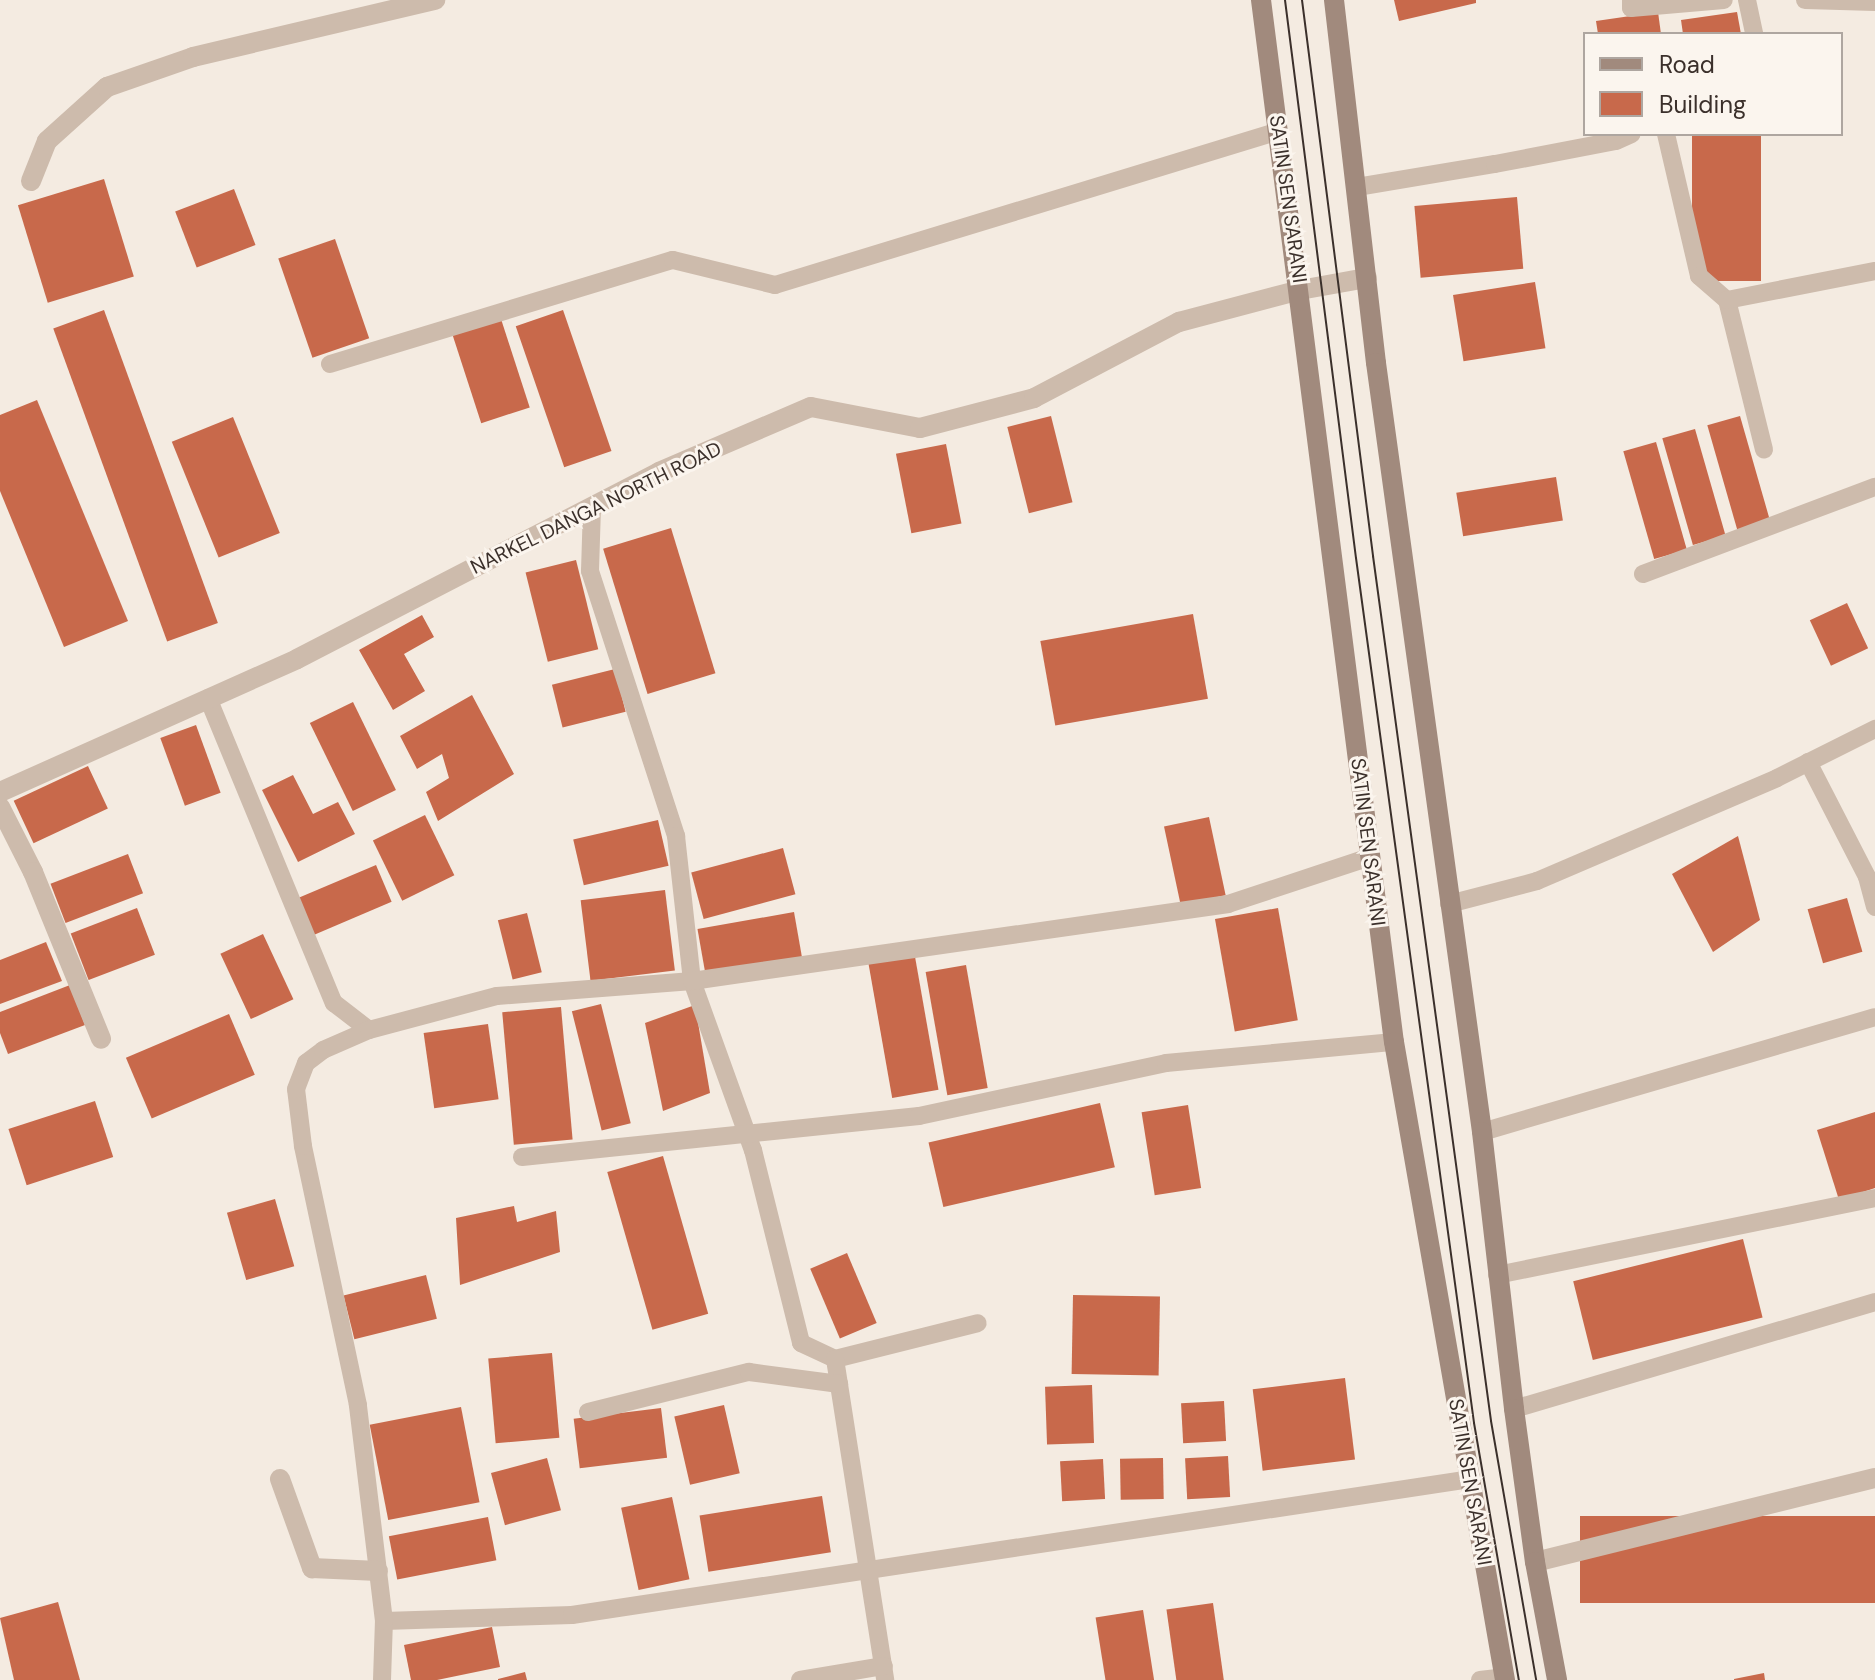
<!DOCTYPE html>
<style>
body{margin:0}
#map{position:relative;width:1875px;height:1680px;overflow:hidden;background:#f4ebe1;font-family:"DM Sans",sans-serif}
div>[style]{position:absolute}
.building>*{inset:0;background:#c8694b;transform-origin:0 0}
.service>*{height:18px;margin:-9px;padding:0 9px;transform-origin:9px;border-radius:9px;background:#cdbbac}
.minor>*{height:20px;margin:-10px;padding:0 10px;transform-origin:10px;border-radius:10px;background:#cdbbac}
.tertiary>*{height:20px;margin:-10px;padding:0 10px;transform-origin:10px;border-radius:10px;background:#cdbbac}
.secondary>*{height:20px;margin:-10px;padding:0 10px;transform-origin:10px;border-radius:10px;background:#a18a7d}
.tram>*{height:2px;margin:-1px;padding:0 1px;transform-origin:1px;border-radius:1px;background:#3b302b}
span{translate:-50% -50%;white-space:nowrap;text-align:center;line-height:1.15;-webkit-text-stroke:6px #fbf5ee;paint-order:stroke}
.street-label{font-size:20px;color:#3b302b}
.legend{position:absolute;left:1583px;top:32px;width:260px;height:104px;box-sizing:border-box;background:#fbf5ee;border:2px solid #aea6a0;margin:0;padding:10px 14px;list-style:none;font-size:24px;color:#3b302b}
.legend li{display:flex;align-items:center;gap:16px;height:40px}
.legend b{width:40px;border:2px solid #aea6a0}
</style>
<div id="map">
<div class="building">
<i style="clip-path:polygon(1394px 0,1476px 0,1476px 3px,1399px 21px)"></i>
<i style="clip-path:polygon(1658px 12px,1661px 34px,1598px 34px,1596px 21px)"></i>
<i style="clip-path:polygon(1737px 12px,1741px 34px,1683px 34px,1681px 20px)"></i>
<i style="left:1692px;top:134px;width:69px;height:147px"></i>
<i style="left:104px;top:179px;width:102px;height:90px;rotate:73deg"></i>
<i style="left:234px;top:189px;width:60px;height:63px;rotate:69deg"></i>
<i style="left:1517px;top:197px;width:72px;height:103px;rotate:85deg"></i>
<i style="left:335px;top:239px;width:105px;height:60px;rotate:71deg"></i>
<i style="left:1535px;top:282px;width:67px;height:83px;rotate:81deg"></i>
<i style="left:104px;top:310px;width:333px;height:54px;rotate:70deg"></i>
<i style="left:563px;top:310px;width:149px;height:50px;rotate:71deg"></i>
<i style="left:501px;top:319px;width:93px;height:51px;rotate:72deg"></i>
<i style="clip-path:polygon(37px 400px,128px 621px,64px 647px,0 491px,0 415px)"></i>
<i style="left:1051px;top:416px;width:89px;height:45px;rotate:76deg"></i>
<i style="left:1740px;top:416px;width:111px;height:34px;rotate:74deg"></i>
<i style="left:233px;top:417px;width:125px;height:66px;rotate:68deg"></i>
<i style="left:1695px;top:429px;width:111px;height:34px;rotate:74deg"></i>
<i style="left:1656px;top:442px;width:112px;height:34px;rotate:74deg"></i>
<i style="left:946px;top:444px;width:81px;height:51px;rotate:79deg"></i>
<i style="left:1556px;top:477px;width:44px;height:101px;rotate:81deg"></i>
<i style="left:671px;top:528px;width:152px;height:71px;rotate:73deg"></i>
<i style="left:576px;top:560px;width:92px;height:52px;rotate:76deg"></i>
<i style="left:1847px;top:603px;width:50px;height:41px;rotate:65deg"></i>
<i style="left:1193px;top:614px;width:86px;height:155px;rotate:80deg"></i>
<i style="clip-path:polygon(422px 615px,434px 637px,404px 654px,425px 691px,393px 710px,359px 650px)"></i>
<i style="left:615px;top:669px;width:44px;height:65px;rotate:76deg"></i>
<i style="clip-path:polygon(472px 695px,514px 774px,438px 821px,426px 792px,449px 778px,442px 754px,417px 769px,400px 736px)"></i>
<i style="left:353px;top:702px;width:98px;height:48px;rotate:64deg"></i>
<i style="left:196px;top:725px;width:72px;height:38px;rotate:70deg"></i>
<i style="left:88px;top:766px;width:47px;height:82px;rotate:65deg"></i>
<i style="clip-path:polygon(293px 775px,313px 814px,338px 802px,355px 834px,298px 862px,262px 790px)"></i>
<i style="left:425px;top:815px;width:67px;height:58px;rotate:64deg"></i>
<i style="left:1209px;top:817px;width:80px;height:46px;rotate:78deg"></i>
<i style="left:658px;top:820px;width:47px;height:87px;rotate:77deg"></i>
<i style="clip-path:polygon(1738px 836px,1760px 920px,1713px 952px,1672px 874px)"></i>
<i style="left:783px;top:848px;width:48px;height:95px;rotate:75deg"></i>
<i style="left:128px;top:854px;width:42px;height:83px;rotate:69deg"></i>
<i style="left:376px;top:865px;width:40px;height:84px;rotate:67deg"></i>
<i style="left:665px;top:890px;width:81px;height:85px;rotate:83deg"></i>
<i style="left:1847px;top:898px;width:56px;height:41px;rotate:74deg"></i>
<i style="left:137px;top:908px;width:50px;height:71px;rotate:69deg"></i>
<i style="left:1278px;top:908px;width:114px;height:64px;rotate:80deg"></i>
<i style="left:794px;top:912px;width:48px;height:98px;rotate:80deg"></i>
<i style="left:527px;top:913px;width:61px;height:30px;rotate:76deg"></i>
<i style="left:263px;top:934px;width:72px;height:47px;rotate:65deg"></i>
<i style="clip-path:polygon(46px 942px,62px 981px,0 1004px,0 960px)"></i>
<i style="left:914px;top:951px;width:141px;height:47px;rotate:80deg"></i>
<i style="left:966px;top:965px;width:125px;height:41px;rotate:80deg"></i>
<i style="clip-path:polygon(70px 985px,85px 1025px,8px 1054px,0 1033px,0 1012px)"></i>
<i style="left:601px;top:1004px;width:123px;height:30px;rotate:76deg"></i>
<i style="clip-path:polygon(695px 1005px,710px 1093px,663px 1111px,645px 1023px)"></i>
<i style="left:561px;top:1007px;width:133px;height:59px;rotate:85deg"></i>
<i style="left:229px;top:1014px;width:66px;height:112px;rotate:67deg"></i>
<i style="left:488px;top:1024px;width:76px;height:65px;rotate:82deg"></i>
<i style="left:95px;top:1101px;width:59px;height:91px;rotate:72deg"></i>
<i style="left:1100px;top:1103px;width:66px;height:176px;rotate:77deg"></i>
<i style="left:1188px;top:1105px;width:84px;height:47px;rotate:81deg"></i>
<i style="clip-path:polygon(1875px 1112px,1875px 1188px,1839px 1200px,1817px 1130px)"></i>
<i style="left:663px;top:1156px;width:164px;height:58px;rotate:74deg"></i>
<i style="left:275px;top:1199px;width:70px;height:50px;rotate:74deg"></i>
<i style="clip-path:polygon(514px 1206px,517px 1222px,556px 1211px,560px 1252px,460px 1285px,456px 1218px)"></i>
<i style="left:1743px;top:1239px;width:81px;height:175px;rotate:76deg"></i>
<i style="left:847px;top:1253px;width:76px;height:40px;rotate:67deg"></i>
<i style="left:426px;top:1275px;width:45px;height:85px;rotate:76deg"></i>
<i style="left:1073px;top:1295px;width:87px;height:79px;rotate:1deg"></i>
<i style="left:552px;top:1353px;width:85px;height:64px;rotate:85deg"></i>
<i style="left:1345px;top:1378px;width:82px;height:93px;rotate:83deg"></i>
<i style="left:1092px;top:1385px;width:58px;height:47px;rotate:88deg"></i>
<i style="left:1224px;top:1401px;width:40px;height:43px;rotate:87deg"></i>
<i style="left:724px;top:1405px;width:70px;height:51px;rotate:77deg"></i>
<i style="left:461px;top:1407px;width:97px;height:93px;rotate:79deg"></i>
<i style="left:661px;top:1408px;width:50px;height:88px;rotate:83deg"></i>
<i style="left:1228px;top:1456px;width:41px;height:43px;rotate:87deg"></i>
<i style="left:547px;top:1458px;width:54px;height:58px;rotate:75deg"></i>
<i style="left:1163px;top:1458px;width:41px;height:43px;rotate:89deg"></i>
<i style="left:1103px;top:1459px;width:40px;height:43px;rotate:87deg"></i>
<i style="left:822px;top:1496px;width:57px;height:124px;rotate:81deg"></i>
<i style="left:672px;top:1497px;width:84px;height:52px;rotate:78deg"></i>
<i style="left:1875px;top:1516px;width:87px;height:295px;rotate:90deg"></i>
<i style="left:488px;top:1517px;width:44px;height:101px;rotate:79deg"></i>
<i style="clip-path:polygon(58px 1602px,80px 1680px,14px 1680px,0 1618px)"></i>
<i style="left:1213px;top:1603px;width:78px;height:47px;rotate:82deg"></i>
<i style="left:1143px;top:1610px;width:71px;height:48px;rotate:81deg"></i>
<i style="clip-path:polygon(492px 1627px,500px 1667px,437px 1680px,411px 1680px,404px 1645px)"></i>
<i style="clip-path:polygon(525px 1672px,527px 1680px,498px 1680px,498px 1679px)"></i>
<i style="clip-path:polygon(1764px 1673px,1765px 1680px,1734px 1680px,1734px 1679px)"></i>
</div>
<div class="service">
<i style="left:1631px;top:0;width:8px;rotate:90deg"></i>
<i style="left:1631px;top:8px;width:93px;rotate:-4.9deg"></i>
<i style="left:1747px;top:0;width:35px;rotate:78deg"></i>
<i style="left:1805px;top:0;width:70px;rotate:1.6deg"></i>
<i style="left:1666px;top:134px;width:146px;rotate:76.9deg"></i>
<i style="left:1699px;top:276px;width:37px;rotate:41deg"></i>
<i style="left:1727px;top:300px;width:154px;rotate:76.1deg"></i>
<i style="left:1357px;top:187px;width:140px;rotate:-9.5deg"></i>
<i style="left:1495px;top:164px;width:123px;rotate:-10.8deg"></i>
<i style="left:1616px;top:141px;width:17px;rotate:-24deg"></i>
<i style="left:1727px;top:300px;width:151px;rotate:-11.1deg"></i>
<i style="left:330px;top:364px;width:358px;rotate:-16.9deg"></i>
<i style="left:673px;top:260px;width:105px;rotate:13.8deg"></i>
<i style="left:775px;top:285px;width:527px;rotate:-16.99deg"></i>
<i style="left:592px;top:507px;width:64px;rotate:91.8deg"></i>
<i style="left:590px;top:571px;width:279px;rotate:72deg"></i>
<i style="left:676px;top:836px;width:146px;rotate:83.7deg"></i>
<i style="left:692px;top:981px;width:180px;rotate:70.2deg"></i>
<i style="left:753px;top:1150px;width:199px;rotate:76deg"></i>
<i style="left:801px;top:1343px;width:38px;rotate:25deg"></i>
<i style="left:835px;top:1359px;width:147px;rotate:-14.1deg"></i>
<i style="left:1643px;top:574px;width:248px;rotate:-20.6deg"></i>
<i style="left:208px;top:698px;width:330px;rotate:67.6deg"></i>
<i style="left:334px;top:1003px;width:44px;rotate:37.6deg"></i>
<i style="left:1808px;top:762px;width:129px;rotate:62.8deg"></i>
<i style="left:1867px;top:877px;width:31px;rotate:75deg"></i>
<i style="left:1449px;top:904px;width:91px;rotate:-14.6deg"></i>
<i style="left:1537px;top:881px;width:261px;rotate:-23.2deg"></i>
<i style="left:1777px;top:778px;width:110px;rotate:-26.6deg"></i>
<i style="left:1482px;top:1132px;width:409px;rotate:-16.3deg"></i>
<i style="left:522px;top:1157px;width:399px;rotate:-5.9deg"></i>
<i style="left:919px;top:1116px;width:253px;rotate:-12.1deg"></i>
<i style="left:1166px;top:1063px;width:229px;rotate:-5.3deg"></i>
<i style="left:1497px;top:1275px;width:386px;rotate:-11.5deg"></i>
<i style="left:835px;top:1359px;width:325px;rotate:81.1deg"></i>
<i style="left:1514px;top:1409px;width:377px;rotate:-16.5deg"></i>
<i style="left:588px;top:1412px;width:166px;rotate:-14deg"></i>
<i style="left:749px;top:1372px;width:91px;rotate:7.6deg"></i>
<i style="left:384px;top:1621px;width:188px;rotate:-1.8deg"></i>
<i style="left:572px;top:1615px;width:908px;rotate:-8.61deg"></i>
<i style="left:382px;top:1680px;width:59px;rotate:-88.1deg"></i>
<i style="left:384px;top:1621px;width:218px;rotate:-96.9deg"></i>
<i style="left:358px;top:1405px;width:265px;rotate:-102deg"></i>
<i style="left:303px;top:1146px;width:57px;rotate:-97deg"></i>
<i style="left:296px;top:1089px;width:28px;rotate:-69deg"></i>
<i style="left:306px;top:1063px;width:21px;rotate:-37deg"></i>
<i style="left:323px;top:1050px;width:50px;rotate:-23.5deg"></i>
<i style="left:369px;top:1030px;width:132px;rotate:-14.9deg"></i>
<i style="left:497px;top:996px;width:196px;rotate:-4.4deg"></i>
<i style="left:692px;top:981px;width:542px;rotate:-8.17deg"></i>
<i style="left:1228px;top:904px;width:150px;rotate:-18.3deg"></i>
<i style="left:800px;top:1680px;width:85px;rotate:-9.5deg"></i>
<i style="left:1480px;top:1680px;width:24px;rotate:-7deg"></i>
</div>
<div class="minor">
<i style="left:31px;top:181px;width:43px;rotate:-68.2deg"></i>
<i style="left:47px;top:141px;width:81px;rotate:-42deg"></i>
<i style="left:107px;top:87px;width:91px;rotate:-19.2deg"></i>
<i style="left:193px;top:57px;width:249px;rotate:-13.3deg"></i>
<i style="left:0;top:807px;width:73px;rotate:63.1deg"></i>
<i style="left:33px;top:872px;width:180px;rotate:67.8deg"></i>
<i style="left:280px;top:1479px;width:95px;rotate:70.2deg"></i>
<i style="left:312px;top:1568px;width:66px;rotate:2.6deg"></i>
<i style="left:1535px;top:1562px;width:350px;rotate:-13.9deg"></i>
</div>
<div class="tertiary">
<i style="left:0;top:792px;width:325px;rotate:-24.1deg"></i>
<i style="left:297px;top:659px;width:407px;rotate:-27.3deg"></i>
<i style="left:659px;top:472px;width:165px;rotate:-23.2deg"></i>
<i style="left:811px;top:407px;width:111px;rotate:10.9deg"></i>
<i style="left:920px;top:428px;width:118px;rotate:-14.7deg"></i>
<i style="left:1034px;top:398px;width:164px;rotate:-27.7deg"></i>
<i style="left:1179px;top:322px;width:125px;rotate:-14.8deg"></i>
<i style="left:1300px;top:290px;width:68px;rotate:-10.2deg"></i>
</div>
<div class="secondary">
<i style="left:1261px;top:0;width:1050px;rotate:82.73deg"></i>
<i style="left:1394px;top:1042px;width:648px;rotate:80.13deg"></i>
<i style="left:1334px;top:0;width:365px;rotate:83.4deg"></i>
<i style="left:1376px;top:363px;width:776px;rotate:82.15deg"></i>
<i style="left:1482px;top:1132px;width:279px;rotate:83.4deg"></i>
<i style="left:1514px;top:1409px;width:154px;rotate:82.2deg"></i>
<i style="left:1535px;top:1562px;width:120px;rotate:79.4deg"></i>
</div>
<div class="tram">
<i style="left:1285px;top:0;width:562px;rotate:82.75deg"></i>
<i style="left:1356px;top:558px;width:873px;rotate:82.23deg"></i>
<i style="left:1474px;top:1423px;width:261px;rotate:80.1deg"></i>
<i style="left:1302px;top:0;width:561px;rotate:82.72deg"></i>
<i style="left:1373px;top:556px;width:873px;rotate:82.23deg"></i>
<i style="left:1491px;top:1421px;width:263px;rotate:80.1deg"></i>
</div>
<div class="street-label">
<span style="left:1288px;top:199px;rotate:82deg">SATIN SEN SARANI</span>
<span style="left:596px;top:508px;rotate:-26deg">NARKEL DANGA NORTH ROAD</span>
<span style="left:1368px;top:842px;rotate:83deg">SATIN SEN SARANI</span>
<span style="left:1470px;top:1482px;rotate:80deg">SATIN SEN SARANI</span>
</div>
<ul class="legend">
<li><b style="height:10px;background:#a18a7d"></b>Road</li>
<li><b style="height:22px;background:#c8694b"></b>Building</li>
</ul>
</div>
